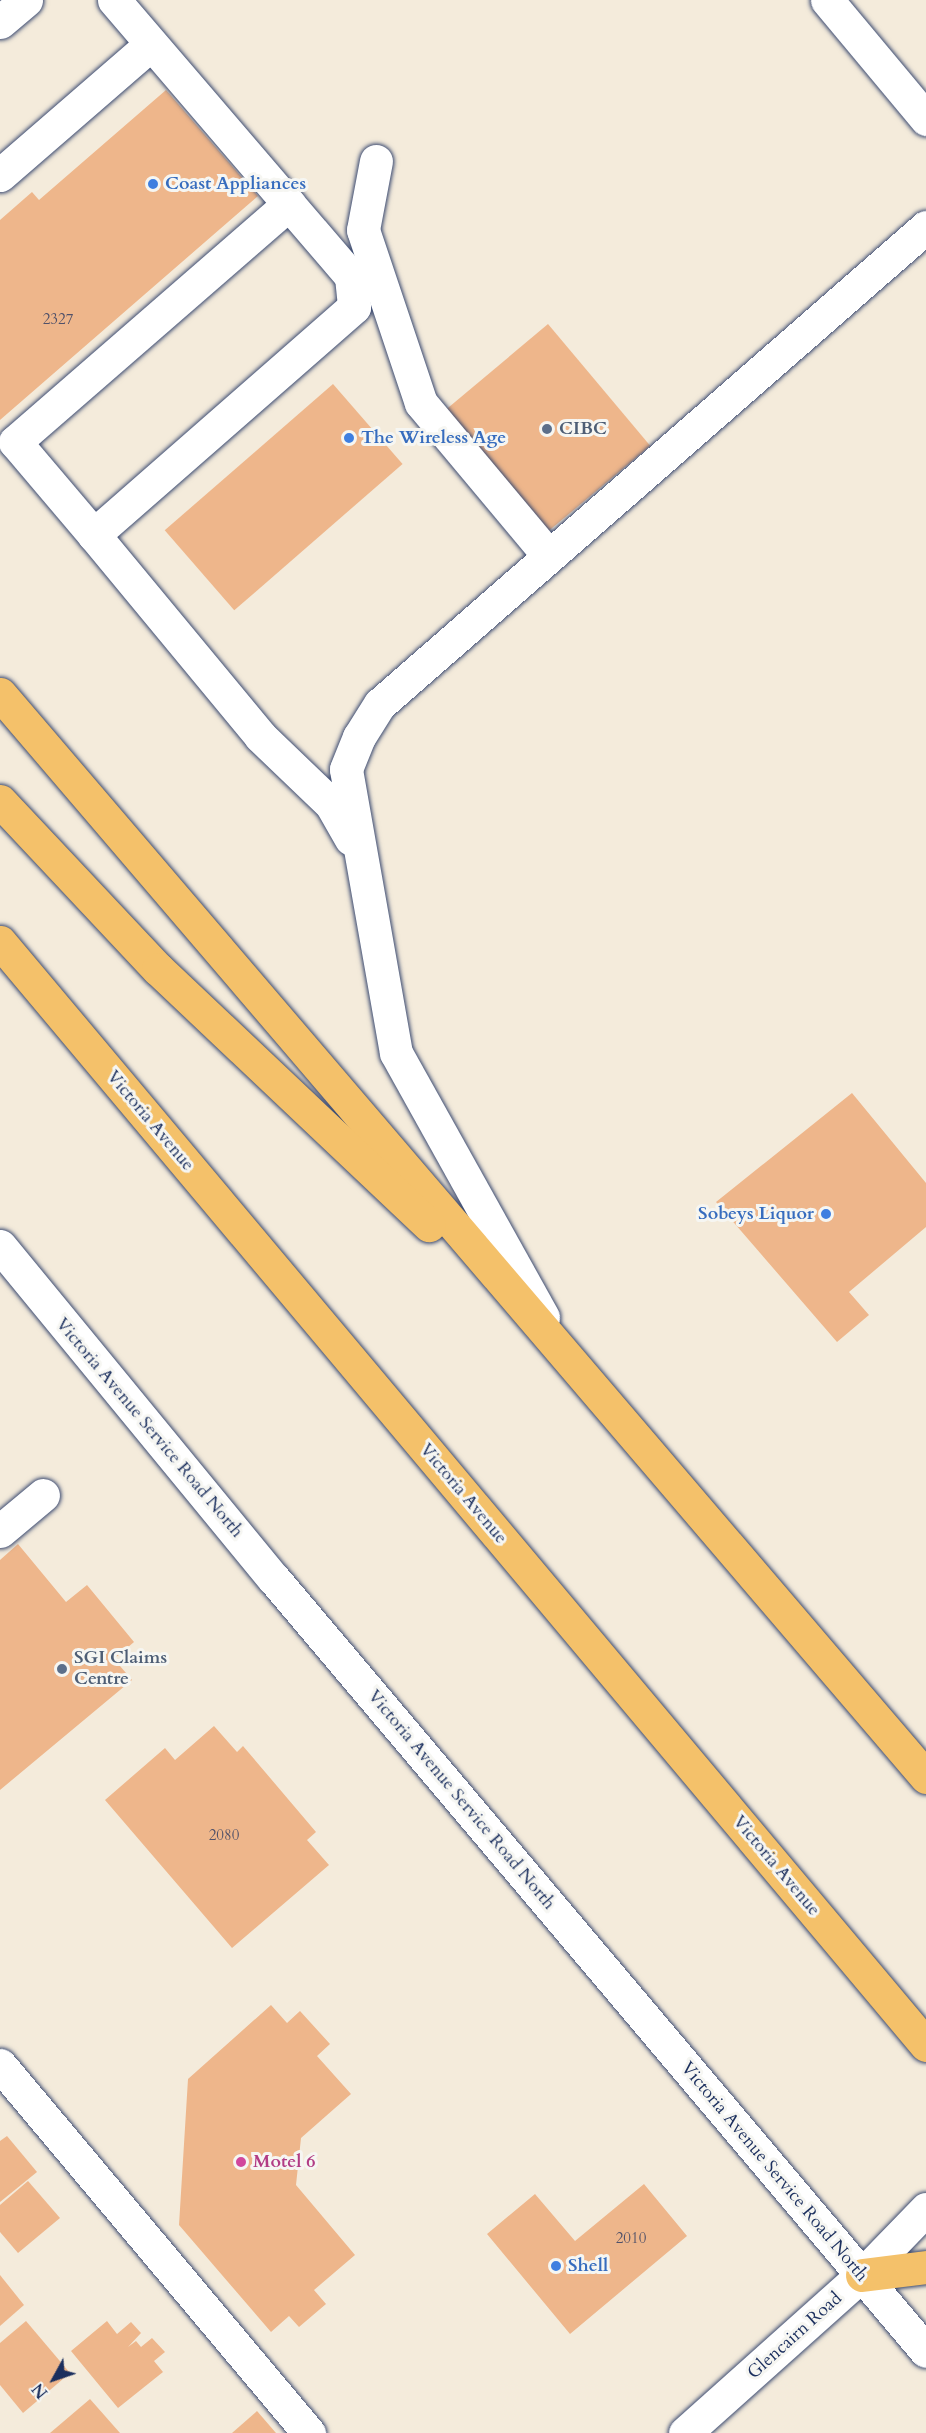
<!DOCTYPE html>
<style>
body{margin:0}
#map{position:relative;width:926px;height:2433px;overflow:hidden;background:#f4ebdb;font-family:Cardo,serif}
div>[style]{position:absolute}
.building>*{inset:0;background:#eeb68b;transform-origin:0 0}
.roads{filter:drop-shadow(0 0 2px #3c4b71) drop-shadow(0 0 2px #3c4b71)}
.minor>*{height:33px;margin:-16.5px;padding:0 16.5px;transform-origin:16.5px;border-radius:16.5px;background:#fff}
.highway>*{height:33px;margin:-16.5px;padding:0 16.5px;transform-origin:16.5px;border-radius:16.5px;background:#f4c16a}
.dots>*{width:16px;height:16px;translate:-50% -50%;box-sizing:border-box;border:3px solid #f6f6f2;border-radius:50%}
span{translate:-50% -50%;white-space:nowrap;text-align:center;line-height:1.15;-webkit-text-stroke:6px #f6f6f2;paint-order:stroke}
.number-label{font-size:15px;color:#505169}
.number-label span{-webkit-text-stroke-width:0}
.shop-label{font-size:18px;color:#366cbe;font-weight:700}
.left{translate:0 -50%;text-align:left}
.right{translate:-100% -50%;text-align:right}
.service-label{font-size:18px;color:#4e5e75;font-weight:700}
.street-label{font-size:18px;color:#1b2f5e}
.hotel-label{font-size:18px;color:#b23c85;font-weight:700}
.north{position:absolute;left:24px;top:2349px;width:60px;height:60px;-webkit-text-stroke:4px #f6f6f2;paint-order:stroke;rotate:230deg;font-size:16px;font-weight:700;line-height:24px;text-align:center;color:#1b2f5e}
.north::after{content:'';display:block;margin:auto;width:21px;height:27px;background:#1b2f5e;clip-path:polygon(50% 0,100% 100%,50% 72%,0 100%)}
</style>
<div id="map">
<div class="building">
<i style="clip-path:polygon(166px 90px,258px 196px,0 420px,0 220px,32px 192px,39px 200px)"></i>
<i style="left:548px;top:324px;width:159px;height:137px;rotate:50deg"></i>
<i style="left:333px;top:384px;width:106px;height:223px;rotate:49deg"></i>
<i style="clip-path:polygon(852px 1093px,926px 1183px,926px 1227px,849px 1292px,869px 1315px,837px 1342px,716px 1202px)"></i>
<i style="clip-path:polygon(18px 1544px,66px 1602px,87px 1585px,134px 1642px,114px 1659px,132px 1680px,0 1790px,0 1560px)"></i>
<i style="clip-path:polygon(214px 1726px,237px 1752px,243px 1746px,316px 1832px,307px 1840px,329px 1865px,232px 1948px,105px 1800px,165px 1748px,175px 1760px)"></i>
<i style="clip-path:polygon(271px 2005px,287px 2023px,300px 2011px,330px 2044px,317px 2056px,351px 2094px,301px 2138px,296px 2185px,355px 2255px,314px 2290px,326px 2304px,299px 2327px,289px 2316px,271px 2332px,179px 2225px,188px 2079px)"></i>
<i style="clip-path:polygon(7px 2136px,37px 2172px,0 2202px,0 2141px)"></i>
<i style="clip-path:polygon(28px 2181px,60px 2218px,18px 2253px,0 2232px,0 2205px)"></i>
<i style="clip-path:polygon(644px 2184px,687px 2236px,570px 2334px,487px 2234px,535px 2194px,575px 2241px)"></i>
<i style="clip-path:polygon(0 2275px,24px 2305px,0 2326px)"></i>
<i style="clip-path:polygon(26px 2321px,70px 2373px,23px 2413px,0 2385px,0 2343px)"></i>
<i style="clip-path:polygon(107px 2321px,117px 2334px,131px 2322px,141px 2333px,128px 2347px,136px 2341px,141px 2347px,152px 2338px,165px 2352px,154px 2361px,163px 2372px,118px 2408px,71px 2351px)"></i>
<i style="clip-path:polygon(90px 2399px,120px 2433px,50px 2433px)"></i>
<i style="clip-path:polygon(257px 2411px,276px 2433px,232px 2433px)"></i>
</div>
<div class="roads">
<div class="minor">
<i style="left:114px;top:0;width:365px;rotate:49.4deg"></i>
<i style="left:351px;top:277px;width:30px;rotate:84deg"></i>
<i style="left:354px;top:307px;width:346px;rotate:138.8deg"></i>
<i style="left:94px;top:535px;width:261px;rotate:50.4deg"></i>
<i style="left:260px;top:736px;width:98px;rotate:43.8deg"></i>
<i style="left:331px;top:804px;width:40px;rotate:60.3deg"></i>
<i style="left:827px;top:0;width:155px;rotate:50.2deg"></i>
<i style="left:0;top:22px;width:34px;rotate:-40deg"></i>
<i style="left:376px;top:161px;width:70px;rotate:100.7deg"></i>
<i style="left:363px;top:230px;width:182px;rotate:71.5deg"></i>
<i style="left:421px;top:403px;width:199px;rotate:50.1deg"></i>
<i style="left:0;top:175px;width:200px;rotate:-40.9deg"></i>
<i style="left:94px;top:535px;width:122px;rotate:-130.3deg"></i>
<i style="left:15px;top:442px;width:363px;rotate:-41deg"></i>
<i style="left:0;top:1246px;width:431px;rotate:50.6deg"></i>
<i style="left:274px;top:1579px;width:1010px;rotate:49.82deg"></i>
<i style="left:543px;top:1317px;width:302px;rotate:-119.1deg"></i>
<i style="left:396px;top:1053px;width:288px;rotate:-100deg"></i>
<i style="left:346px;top:769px;width:35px;rotate:-68deg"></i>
<i style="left:359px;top:737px;width:39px;rotate:-58deg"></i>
<i style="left:380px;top:704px;width:725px;rotate:-41.14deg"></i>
<i style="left:0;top:1531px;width:56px;rotate:-39.9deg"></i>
<i style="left:0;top:2065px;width:481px;rotate:50deg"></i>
<i style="left:685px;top:2433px;width:237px;rotate:-41.8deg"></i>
<i style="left:862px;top:2275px;width:92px;rotate:-45.9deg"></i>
</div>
<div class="highway">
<i style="left:0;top:694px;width:1425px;rotate:49.47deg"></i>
<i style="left:0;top:801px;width:231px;rotate:46.8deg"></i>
<i style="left:158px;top:969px;width:373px;rotate:43.4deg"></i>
<i style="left:0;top:942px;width:1440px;rotate:49.99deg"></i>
<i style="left:862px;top:2275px;width:64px;rotate:-7.1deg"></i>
</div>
</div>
<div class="dots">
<i style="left:153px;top:184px;background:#3f7fe0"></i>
<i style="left:547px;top:429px;background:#5c6f8a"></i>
<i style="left:349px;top:438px;background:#3f7fe0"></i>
<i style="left:826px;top:1214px;background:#3f7fe0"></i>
<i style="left:62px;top:1669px;background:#5c6f8a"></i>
<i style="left:241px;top:2162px;background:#d1479c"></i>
<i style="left:556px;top:2266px;background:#3f7fe0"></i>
</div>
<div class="number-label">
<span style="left:58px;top:320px">2327</span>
<span style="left:224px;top:1836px">2080</span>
<span style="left:631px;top:2239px">2010</span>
</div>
<div class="shop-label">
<span class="left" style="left:165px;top:184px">Coast Appliances</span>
<span class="left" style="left:361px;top:438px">The Wireless Age</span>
<span class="right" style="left:814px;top:1214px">Sobeys Liquor</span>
<span class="left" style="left:568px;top:2266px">Shell</span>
</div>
<div class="service-label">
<span class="left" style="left:559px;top:429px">CIBC</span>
<span class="left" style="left:74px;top:1669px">SGI Claims<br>Centre</span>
</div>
<div class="street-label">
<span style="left:150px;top:1121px;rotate:50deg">Victoria Avenue</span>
<span style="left:149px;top:1428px;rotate:50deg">Victoria Avenue Service Road North</span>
<span style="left:463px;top:1494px;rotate:50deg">Victoria Avenue</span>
<span style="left:461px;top:1800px;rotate:50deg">Victoria Avenue Service Road North</span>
<span style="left:776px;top:1866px;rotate:50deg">Victoria Avenue</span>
<span style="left:774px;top:2172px;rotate:50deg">Victoria Avenue Service Road North</span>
<span style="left:795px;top:2336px;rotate:-42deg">Glencairn Road</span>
</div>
<div class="hotel-label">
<span class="left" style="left:253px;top:2162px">Motel 6</span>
</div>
<div class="north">N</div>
</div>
